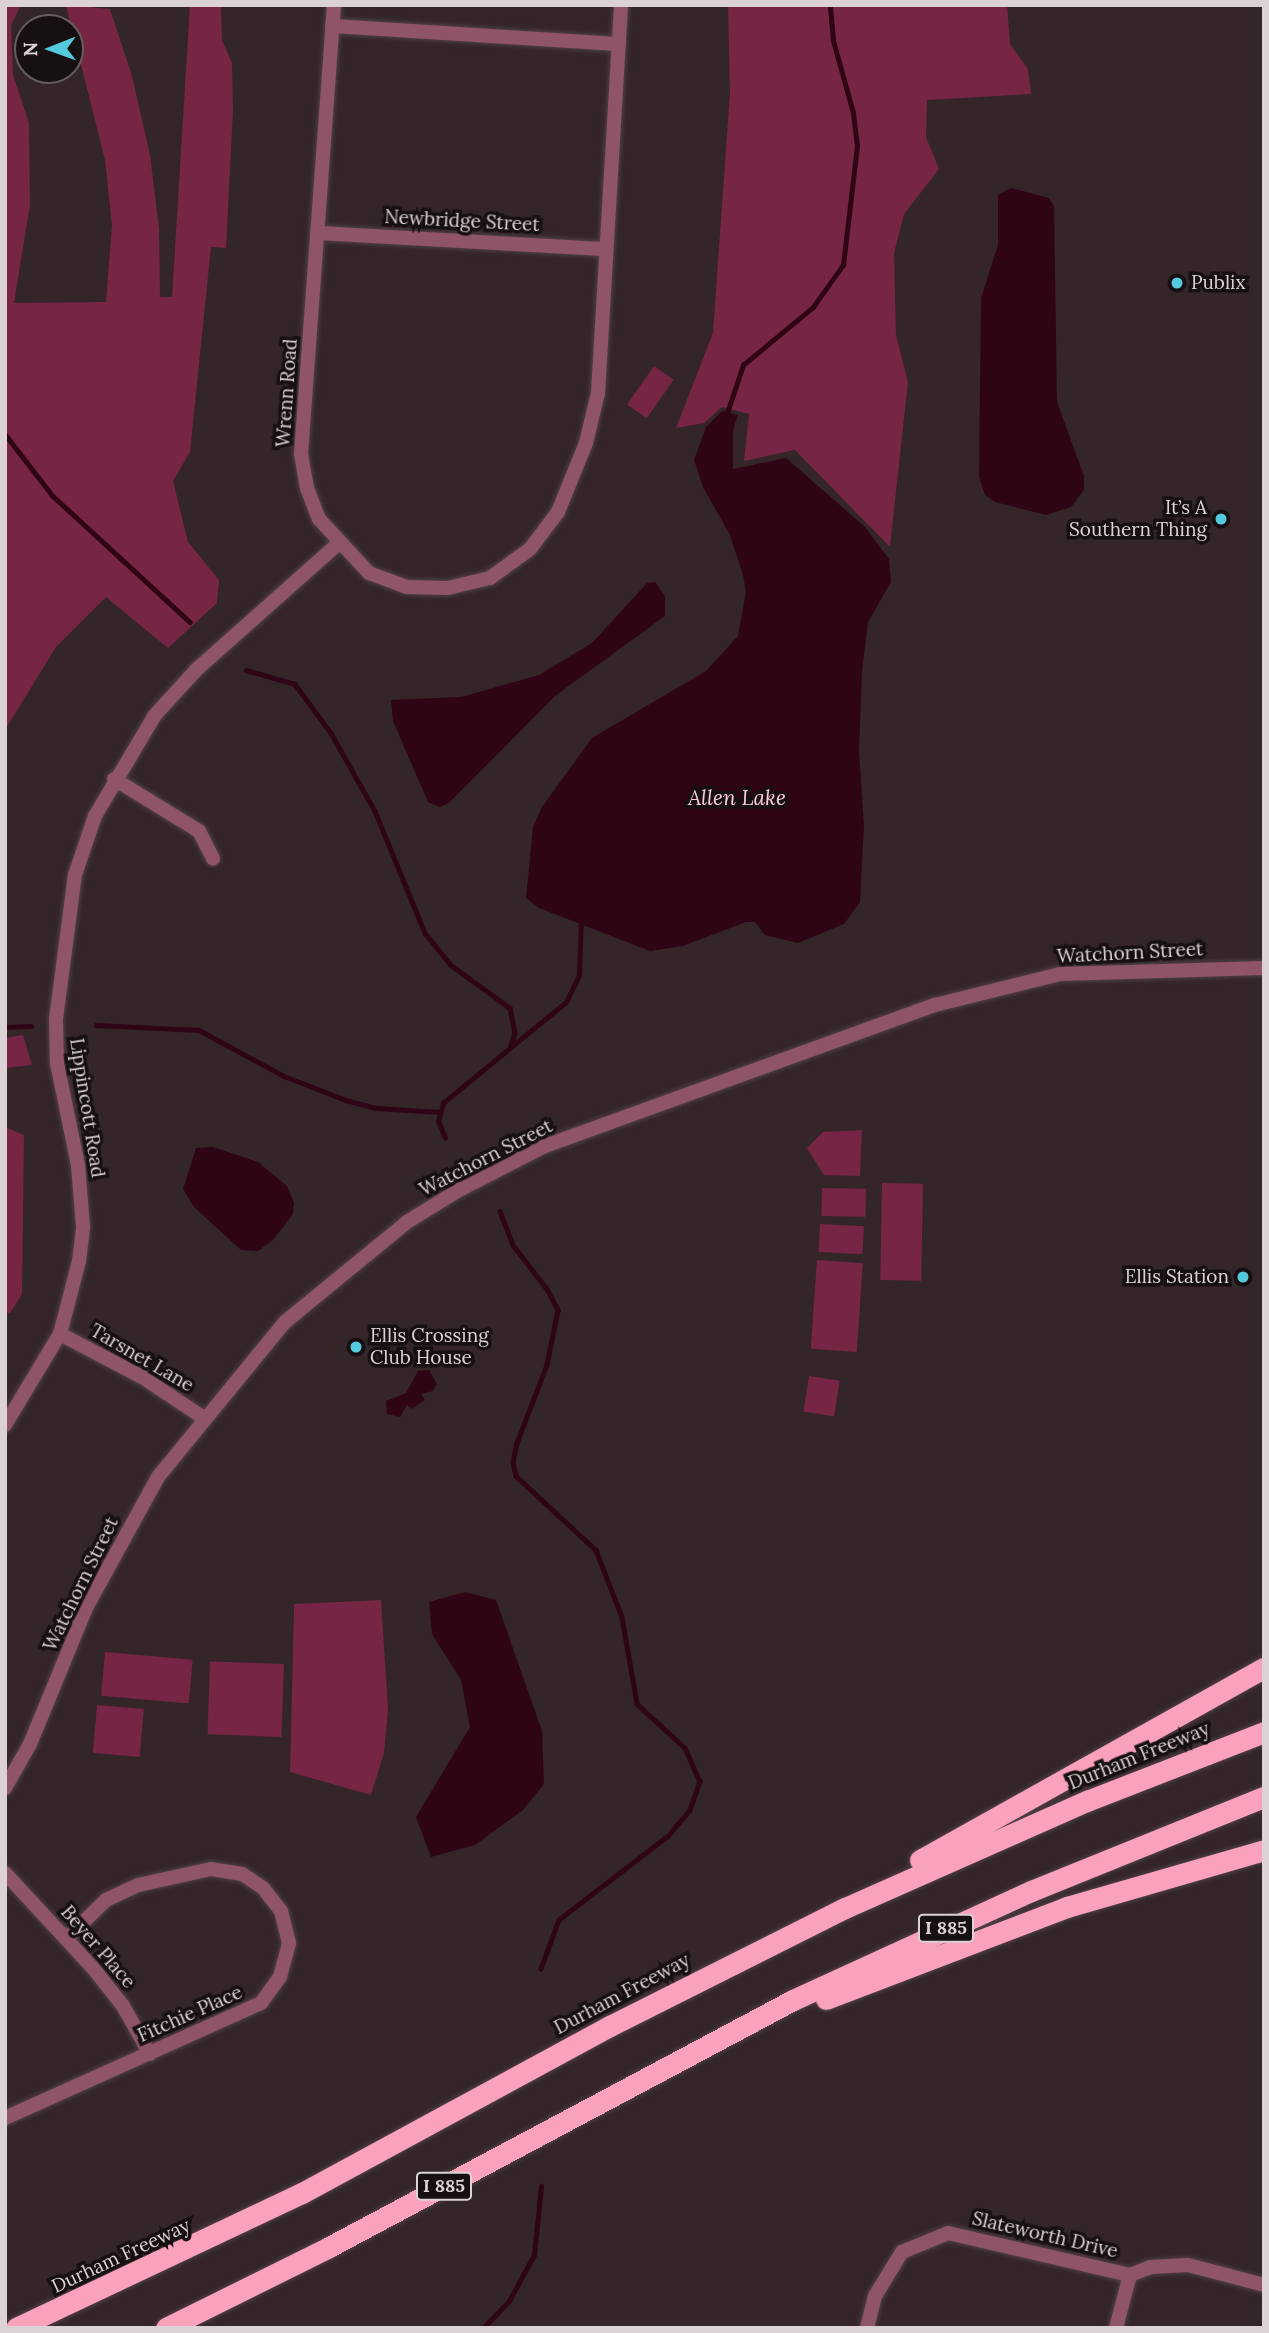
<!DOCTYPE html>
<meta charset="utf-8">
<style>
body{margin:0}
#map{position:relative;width:1269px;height:2333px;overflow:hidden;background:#342529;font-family:Lora,serif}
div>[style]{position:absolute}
.green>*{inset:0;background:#772544;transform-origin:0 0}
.water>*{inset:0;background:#2f0415}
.stream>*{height:4.5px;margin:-2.25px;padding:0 2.25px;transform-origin:2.25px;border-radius:2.25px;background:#2f0415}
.roads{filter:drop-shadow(0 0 2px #4f4144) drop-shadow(0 0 2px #4f4144)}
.minor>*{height:14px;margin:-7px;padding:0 7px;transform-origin:7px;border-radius:7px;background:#8f5466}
.motorway>*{height:21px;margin:-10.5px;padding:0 10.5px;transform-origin:10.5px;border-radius:10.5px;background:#faa1bb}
.dots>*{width:19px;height:19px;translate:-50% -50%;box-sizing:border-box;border:4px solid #171012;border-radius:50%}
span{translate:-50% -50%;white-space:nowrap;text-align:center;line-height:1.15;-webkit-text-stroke:7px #171012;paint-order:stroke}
.shield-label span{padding:2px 5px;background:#171012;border:2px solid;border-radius:5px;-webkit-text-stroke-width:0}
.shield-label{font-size:18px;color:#dcd1d4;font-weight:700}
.street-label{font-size:19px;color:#dcd1d4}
.poi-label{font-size:19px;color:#dcd1d4}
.left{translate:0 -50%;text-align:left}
.right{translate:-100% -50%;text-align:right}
.water-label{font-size:21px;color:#fecad8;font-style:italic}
.frame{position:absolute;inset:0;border:7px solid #dcd1d4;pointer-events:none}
.north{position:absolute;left:14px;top:14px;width:70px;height:70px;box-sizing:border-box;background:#171012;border:2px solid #665d60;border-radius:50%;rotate:269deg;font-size:19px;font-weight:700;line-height:28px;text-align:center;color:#dcd1d4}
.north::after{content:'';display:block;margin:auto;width:24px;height:32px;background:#54cade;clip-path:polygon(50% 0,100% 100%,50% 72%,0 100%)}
</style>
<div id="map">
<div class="green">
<i style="clip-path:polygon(5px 5px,21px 5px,11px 25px,13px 75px,29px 123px,30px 205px,14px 303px,106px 302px,112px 225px,105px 160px,66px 5px,110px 9px,132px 76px,150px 155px,159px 228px,160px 297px,172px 297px,190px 5px,221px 5px,222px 40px,232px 63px,233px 111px,226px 248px,211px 247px,190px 452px,173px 481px,188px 542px,219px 580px,217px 603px,168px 648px,106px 597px,56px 647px,5px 730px)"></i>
<i style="clip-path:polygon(728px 5px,1007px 5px,1010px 44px,1028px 69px,1031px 94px,927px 100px,926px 137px,939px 169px,904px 214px,894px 253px,896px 335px,908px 382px,890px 547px,795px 450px,744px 461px,749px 414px,722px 407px,704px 423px,676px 428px,713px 333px,730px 92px)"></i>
<i style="left:654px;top:366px;width:24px;height:47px;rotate:35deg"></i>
<i style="clip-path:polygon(23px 1035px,32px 1065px,5px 1068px,5px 1038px)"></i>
<i style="clip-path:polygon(5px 1127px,24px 1135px,22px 1294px,10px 1313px,5px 1312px)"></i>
<i style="clip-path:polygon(862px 1130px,860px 1176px,824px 1175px,807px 1148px,823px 1132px)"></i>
<i style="left:882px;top:1183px;width:41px;height:97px;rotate:1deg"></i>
<i style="left:822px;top:1188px;width:44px;height:28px;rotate:1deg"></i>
<i style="left:820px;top:1224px;width:44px;height:28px;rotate:3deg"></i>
<i style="left:817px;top:1260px;width:46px;height:89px;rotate:4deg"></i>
<i style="left:809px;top:1376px;width:31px;height:36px;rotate:9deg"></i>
<i style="clip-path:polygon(381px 1600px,388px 1709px,384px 1753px,371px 1795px,290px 1772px,294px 1610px,294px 1604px)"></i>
<i style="left:105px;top:1652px;width:88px;height:44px;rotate:5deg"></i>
<i style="left:284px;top:1664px;width:73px;height:74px;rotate:92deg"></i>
<i style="left:97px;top:1705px;width:47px;height:48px;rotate:5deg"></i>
</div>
<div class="water">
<i style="clip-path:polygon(1011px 188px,1049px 198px,1054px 206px,1057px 402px,1084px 476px,1084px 490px,1071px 507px,1046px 515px,995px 502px,985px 495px,979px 477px,981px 298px,998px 245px,998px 195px)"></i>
<i style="clip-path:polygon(722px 411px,738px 415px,733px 430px,733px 469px,786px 458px,865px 527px,889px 559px,891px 582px,868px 622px,862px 671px,859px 751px,864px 826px,860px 902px,844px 924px,798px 943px,765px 935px,755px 922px,746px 922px,683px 946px,650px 951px,539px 908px,526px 898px,533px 827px,542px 807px,592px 738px,706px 671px,738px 636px,746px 592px,743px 575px,730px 535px,703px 487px,694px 460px,706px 427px)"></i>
<i style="clip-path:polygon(655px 582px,665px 596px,665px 616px,555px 696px,449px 803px,440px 807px,428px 802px,393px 721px,391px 700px,461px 697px,539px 675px,592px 643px,647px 583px)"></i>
<i style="clip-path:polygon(213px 1147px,258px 1162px,287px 1186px,294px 1203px,293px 1214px,273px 1240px,258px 1251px,241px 1250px,194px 1207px,183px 1189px,196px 1148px)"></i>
<i style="clip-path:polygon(429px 1370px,437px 1384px,433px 1391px,421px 1394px,425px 1400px,412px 1409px,407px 1405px,400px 1417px,387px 1414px,386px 1401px,406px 1393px,418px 1371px)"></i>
<i style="clip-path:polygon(465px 1592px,496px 1600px,542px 1731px,544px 1784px,523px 1810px,475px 1845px,431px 1857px,416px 1817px,470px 1727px,461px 1680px,432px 1634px,429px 1602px)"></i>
</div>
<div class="stream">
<i style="left:726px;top:416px;width:54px;rotate:-71.6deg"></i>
<i style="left:743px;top:365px;width:91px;rotate:-39.6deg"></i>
<i style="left:813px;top:307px;width:52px;rotate:-54.5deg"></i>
<i style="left:843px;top:265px;width:120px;rotate:-83.3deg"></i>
<i style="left:857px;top:146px;width:33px;rotate:-97deg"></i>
<i style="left:853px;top:113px;width:75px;rotate:-105.5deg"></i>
<i style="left:833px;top:41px;width:36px;rotate:-95deg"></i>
<i style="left:5px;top:434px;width:78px;rotate:52.3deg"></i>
<i style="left:53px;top:496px;width:186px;rotate:42.6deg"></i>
<i style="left:246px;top:670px;width:51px;rotate:15.9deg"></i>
<i style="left:295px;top:684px;width:61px;rotate:53.7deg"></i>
<i style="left:331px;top:733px;width:90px;rotate:60.6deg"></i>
<i style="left:375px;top:811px;width:132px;rotate:67.7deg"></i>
<i style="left:425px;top:933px;width:41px;rotate:50.9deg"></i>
<i style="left:451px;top:965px;width:73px;rotate:36.1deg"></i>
<i style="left:510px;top:1008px;width:25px;rotate:79deg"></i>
<i style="left:515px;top:1033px;width:13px;rotate:108deg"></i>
<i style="left:96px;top:1025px;width:103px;rotate:2.8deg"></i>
<i style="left:199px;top:1030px;width:97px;rotate:28.4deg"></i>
<i style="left:284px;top:1076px;width:66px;rotate:21.2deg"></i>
<i style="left:346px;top:1100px;width:31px;rotate:15deg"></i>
<i style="left:376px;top:1108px;width:64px;rotate:3.6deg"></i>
<i style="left:5px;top:1027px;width:26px;rotate:-2deg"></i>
<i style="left:445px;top:1138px;width:18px;rotate:-112deg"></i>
<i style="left:438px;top:1121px;width:19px;rotate:-74deg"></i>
<i style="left:443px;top:1103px;width:159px;rotate:-39.4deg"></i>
<i style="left:566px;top:1002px;width:30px;rotate:-64deg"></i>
<i style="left:579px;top:975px;width:56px;rotate:-88deg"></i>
<i style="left:500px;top:1211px;width:36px;rotate:69deg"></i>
<i style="left:513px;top:1245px;width:56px;rotate:52.3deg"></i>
<i style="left:547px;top:1289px;width:24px;rotate:62deg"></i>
<i style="left:558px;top:1310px;width:56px;rotate:101.3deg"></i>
<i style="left:547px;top:1365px;width:84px;rotate:111deg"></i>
<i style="left:517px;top:1443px;width:19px;rotate:102deg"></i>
<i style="left:513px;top:1462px;width:14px;rotate:78deg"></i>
<i style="left:516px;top:1476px;width:109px;rotate:42.8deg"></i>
<i style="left:596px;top:1550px;width:72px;rotate:68.8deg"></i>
<i style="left:622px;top:1617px;width:88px;rotate:80.2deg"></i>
<i style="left:637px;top:1704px;width:65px;rotate:42.5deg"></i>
<i style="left:685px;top:1748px;width:36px;rotate:66deg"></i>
<i style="left:700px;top:1781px;width:31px;rotate:109deg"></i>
<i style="left:690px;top:1810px;width:35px;rotate:130deg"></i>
<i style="left:667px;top:1837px;width:136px;rotate:142.5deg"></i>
<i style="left:559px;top:1920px;width:52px;rotate:110.2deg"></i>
<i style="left:483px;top:2328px;width:37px;rotate:-46deg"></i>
<i style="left:509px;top:2301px;width:52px;rotate:-61.5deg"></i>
<i style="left:534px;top:2255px;width:69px;rotate:-84.2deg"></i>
</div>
<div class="roads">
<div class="minor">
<i style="left:334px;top:5px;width:450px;rotate:94.2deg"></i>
<i style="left:301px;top:454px;width:35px;rotate:80deg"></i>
<i style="left:307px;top:488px;width:33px;rotate:69deg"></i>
<i style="left:319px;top:519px;width:74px;rotate:47.2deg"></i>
<i style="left:369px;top:573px;width:40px;rotate:20.2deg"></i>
<i style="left:407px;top:587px;width:41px;rotate:1.4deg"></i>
<i style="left:448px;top:588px;width:43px;rotate:-13.4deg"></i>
<i style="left:490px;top:578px;width:49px;rotate:-35.9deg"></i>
<i style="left:530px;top:549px;width:46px;rotate:-52.9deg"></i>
<i style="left:558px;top:512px;width:74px;rotate:-67.9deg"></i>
<i style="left:586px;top:443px;width:51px;rotate:-76.5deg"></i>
<i style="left:598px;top:393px;width:389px;rotate:-86.6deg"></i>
<i style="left:332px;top:26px;width:287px;rotate:3.6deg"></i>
<i style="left:317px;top:233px;width:288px;rotate:3.2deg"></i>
<i style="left:114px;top:779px;width:100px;rotate:31.5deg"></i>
<i style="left:199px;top:831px;width:31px;rotate:63deg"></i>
<i style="left:60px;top:1334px;width:93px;rotate:27.7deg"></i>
<i style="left:142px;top:1377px;width:74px;rotate:33.5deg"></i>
<i style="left:5px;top:1425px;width:106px;rotate:-58.9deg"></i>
<i style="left:60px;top:1334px;width:75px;rotate:-75.4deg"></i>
<i style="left:79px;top:1261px;width:35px;rotate:-83deg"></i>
<i style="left:83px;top:1226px;width:61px;rotate:-94.7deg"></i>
<i style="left:78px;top:1165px;width:103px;rotate:-101.7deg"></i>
<i style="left:57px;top:1064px;width:45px;rotate:-91.3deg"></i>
<i style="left:56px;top:1019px;width:145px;rotate:-82.5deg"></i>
<i style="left:75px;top:875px;width:62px;rotate:-71.3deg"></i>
<i style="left:95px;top:816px;width:117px;rotate:-59.3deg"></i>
<i style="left:155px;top:715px;width:62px;rotate:-47.6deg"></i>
<i style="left:197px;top:669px;width:188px;rotate:-41.6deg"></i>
<i style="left:5px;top:1788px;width:51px;rotate:-60.4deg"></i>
<i style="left:30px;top:1744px;width:147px;rotate:-67.6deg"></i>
<i style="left:86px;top:1608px;width:149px;rotate:-61.2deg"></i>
<i style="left:158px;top:1477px;width:200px;rotate:-50.7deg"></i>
<i style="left:285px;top:1322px;width:158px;rotate:-39.3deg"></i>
<i style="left:407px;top:1222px;width:61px;rotate:-31.6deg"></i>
<i style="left:459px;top:1190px;width:97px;rotate:-27.1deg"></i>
<i style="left:545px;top:1146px;width:415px;rotate:-19.9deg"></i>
<i style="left:935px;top:1005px;width:129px;rotate:-13.9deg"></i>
<i style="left:1060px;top:974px;width:204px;rotate:-1.7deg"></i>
<i style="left:5px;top:1873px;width:129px;rotate:47.2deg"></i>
<i style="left:93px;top:1968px;width:48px;rotate:51.7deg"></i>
<i style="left:123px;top:2006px;width:55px;rotate:60.6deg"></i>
<i style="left:5px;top:2118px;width:281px;rotate:-24.2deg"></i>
<i style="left:261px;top:2003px;width:32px;rotate:-54deg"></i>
<i style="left:280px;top:1977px;width:35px;rotate:-75deg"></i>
<i style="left:289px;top:1943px;width:33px;rotate:-104deg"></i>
<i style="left:281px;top:1911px;width:29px;rotate:-128deg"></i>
<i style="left:263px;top:1888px;width:25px;rotate:-146deg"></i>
<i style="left:242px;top:1874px;width:31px;rotate:-171deg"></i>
<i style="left:211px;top:1869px;width:75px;rotate:167.6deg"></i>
<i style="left:138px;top:1885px;width:35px;rotate:155deg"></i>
<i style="left:106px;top:1900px;width:54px;rotate:135.7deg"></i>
<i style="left:1130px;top:2275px;width:22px;rotate:-21deg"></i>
<i style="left:1151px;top:2267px;width:37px;rotate:-3deg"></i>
<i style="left:1188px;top:2265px;width:79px;rotate:14.7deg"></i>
<i style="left:867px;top:2328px;width:33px;rotate:-76deg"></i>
<i style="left:875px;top:2296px;width:52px;rotate:-58.5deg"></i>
<i style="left:902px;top:2252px;width:50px;rotate:-22.4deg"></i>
<i style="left:948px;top:2233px;width:187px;rotate:13deg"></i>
<i style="left:1116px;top:2328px;width:55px;rotate:-75.2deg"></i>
</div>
<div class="motorway">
<i style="left:920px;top:1860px;width:394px;rotate:-29.2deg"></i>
<i style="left:826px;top:1999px;width:258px;rotate:-20.9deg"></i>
<i style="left:1067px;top:1907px;width:205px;rotate:-16.1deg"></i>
<i style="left:16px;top:2328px;width:316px;rotate:-25.3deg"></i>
<i style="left:302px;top:2193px;width:350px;rotate:-28.5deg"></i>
<i style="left:610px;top:2026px;width:263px;rotate:-26.7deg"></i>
<i style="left:845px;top:1908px;width:265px;rotate:-23.9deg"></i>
<i style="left:1087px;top:1801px;width:190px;rotate:-21.3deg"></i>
<i style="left:166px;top:2328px;width:182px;rotate:-26.4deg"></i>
<i style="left:329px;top:2247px;width:526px;rotate:-28.03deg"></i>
<i style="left:793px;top:2000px;width:262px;rotate:-24.6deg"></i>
<i style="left:1031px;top:1891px;width:251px;rotate:-22deg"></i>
</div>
</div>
<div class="dots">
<i style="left:1177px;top:283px;background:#54cade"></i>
<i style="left:1221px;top:519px;background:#54cade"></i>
<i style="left:1243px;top:1277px;background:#54cade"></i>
<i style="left:356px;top:1347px;background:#54cade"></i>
</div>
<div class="shield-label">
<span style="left:946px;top:1928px">I 885</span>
<span style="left:444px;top:2186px">I 885</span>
</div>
<div class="street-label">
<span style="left:462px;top:221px;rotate:3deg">Newbridge Street</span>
<span style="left:287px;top:393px;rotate:-86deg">Wrenn Road</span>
<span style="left:1130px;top:953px;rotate:-3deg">Watchorn Street</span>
<span style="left:87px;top:1108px;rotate:81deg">Lippincott Road</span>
<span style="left:486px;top:1158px;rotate:-27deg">Watchorn Street</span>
<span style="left:142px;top:1358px;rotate:30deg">Tarsnet Lane</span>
<span style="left:81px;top:1584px;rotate:-64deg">Watchorn Street</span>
<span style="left:1139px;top:1756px;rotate:-22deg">Durham Freeway</span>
<span style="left:98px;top:1947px;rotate:49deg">Beyer Place</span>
<span style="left:622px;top:1994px;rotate:-28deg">Durham Freeway</span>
<span style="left:190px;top:2014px;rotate:-24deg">Fitchie Place</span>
<span style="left:1045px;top:2235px;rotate:13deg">Slateworth Drive</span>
<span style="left:121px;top:2256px;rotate:-25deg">Durham Freeway</span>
</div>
<div class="poi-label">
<span class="left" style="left:1191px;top:283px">Publix</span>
<span class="right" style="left:1207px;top:519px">It’s A<br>Southern Thing</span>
<span class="right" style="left:1229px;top:1277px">Ellis Station</span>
<span class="left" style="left:370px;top:1347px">Ellis Crossing<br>Club House</span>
</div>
<div class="water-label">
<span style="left:737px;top:798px">Allen Lake</span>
</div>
<div class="frame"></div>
<div class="north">N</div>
</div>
